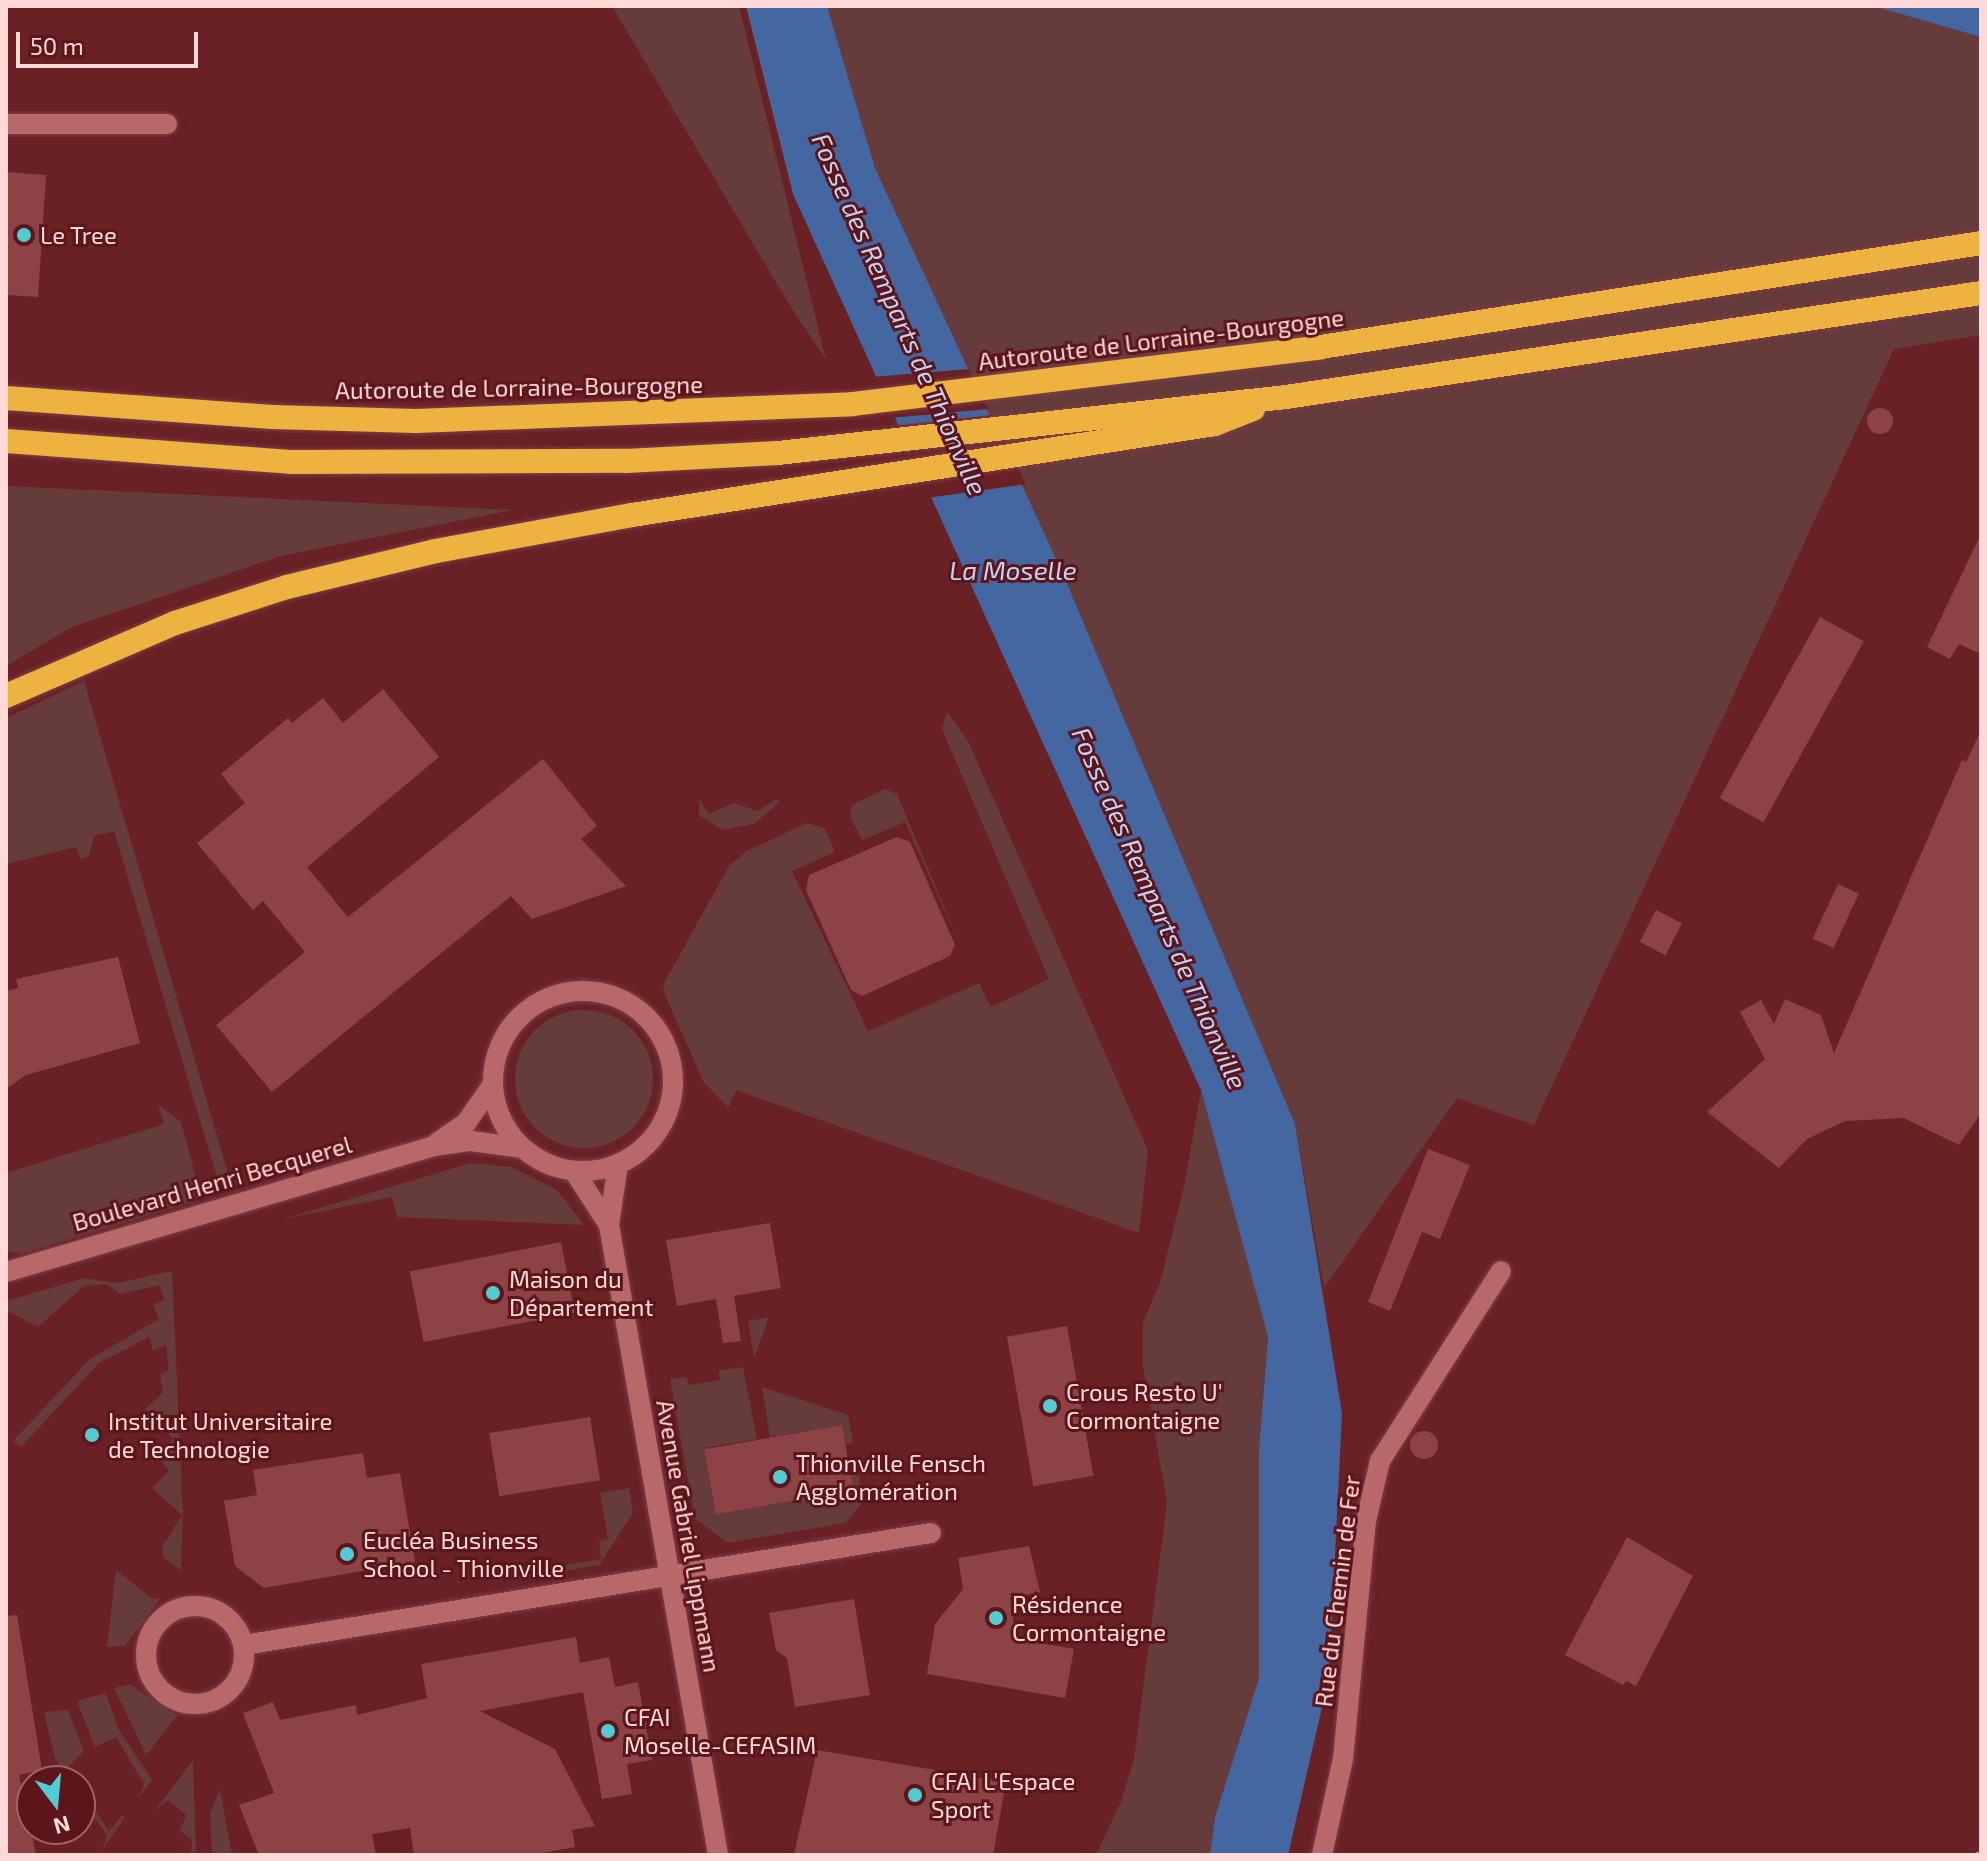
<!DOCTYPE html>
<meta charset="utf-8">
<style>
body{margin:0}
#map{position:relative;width:1987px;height:1861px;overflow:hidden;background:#692126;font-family:"Exo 2",sans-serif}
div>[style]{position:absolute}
.green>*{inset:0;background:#663b3b}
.round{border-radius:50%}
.water>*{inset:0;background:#4467a1}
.pier>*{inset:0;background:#692126}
.building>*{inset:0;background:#8d4345;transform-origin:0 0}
.roads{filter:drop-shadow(0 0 2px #7d3e46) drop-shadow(0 0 2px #7d3e46)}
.minor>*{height:20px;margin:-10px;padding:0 10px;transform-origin:10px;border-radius:10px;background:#b96869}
.minor>.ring{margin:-10px;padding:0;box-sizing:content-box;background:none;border:20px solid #b96869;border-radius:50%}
.highway>*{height:24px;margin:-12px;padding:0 12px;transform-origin:12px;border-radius:12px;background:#edb240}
.rail>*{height:9px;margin-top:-4.5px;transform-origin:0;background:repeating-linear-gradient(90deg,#5d151c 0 18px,#edc4c3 0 36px);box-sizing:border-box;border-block:2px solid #edc4c3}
.dots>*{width:22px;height:22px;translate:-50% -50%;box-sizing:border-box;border:4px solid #5d151c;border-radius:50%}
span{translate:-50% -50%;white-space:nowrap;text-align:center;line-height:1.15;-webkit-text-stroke:6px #5d151c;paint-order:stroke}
.poi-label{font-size:24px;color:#ffdad8}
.left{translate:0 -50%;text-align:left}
.street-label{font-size:24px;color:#ffdad8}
.water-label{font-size:26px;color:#c0d4f6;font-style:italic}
.frame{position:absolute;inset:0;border:8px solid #ffdad8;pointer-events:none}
.north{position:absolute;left:16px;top:1765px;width:80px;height:80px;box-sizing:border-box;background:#5d151c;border:2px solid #9e6467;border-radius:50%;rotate:164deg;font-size:22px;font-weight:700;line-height:32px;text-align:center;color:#ffdad8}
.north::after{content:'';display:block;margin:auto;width:28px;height:36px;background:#51ccd3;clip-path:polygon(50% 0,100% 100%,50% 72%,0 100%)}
.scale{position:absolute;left:16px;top:32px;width:182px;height:36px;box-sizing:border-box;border:4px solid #ffdad8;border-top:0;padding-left:10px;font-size:24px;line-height:28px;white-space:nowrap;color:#ffdad8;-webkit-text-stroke:6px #5d151c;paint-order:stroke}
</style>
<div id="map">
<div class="green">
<i style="clip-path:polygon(612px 6px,739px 6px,826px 360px,790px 306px)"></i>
<i style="clip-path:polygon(827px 6px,1873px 6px,1981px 37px,1981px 335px,1894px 349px,1534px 1125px,1457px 1098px,1324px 1288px,1295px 1124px,1060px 567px,875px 168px)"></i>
<i style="clip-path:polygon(6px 486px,513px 510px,281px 556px,72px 627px,6px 666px)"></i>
<i style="clip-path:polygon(84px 681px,232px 1187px,218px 1181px,114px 831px,94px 836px,89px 856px,81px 859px,76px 847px,6px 864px,6px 718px)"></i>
<i style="clip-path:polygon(947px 711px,968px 741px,1148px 1151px,1139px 1233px,736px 1090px,728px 1108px,703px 1081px,666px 997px,663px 985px,729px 866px,747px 851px,806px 823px,825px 828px,835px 852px,792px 871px,868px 1031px,979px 983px,991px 1007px,1049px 979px,942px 729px)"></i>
<i style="clip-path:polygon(885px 789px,897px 794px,962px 950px,905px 822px,862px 840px,850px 815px,852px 805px)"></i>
<i style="clip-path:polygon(699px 798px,709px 814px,733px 803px,758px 811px,776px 799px,780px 802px,754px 824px,722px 830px,699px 815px)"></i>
<i class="round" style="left:515px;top:1010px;width:138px;height:138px"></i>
<i style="clip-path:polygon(1201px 1090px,1268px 1337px,1259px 1449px,1259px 1678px,1215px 1817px,1210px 1855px,1096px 1855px,1121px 1802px,1134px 1759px,1167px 1503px,1143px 1367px,1143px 1322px,1160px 1283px,1185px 1182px)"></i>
<i style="clip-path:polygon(158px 1104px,181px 1122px,198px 1186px,193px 1202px,20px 1254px,6px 1251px,6px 1173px,164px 1124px)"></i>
<i style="clip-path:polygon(471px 1163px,511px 1167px,557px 1190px,584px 1225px,397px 1217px,392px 1197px,283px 1219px)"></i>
<i style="clip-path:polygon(172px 1271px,183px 1516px,181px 1570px,163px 1557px,162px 1547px,182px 1515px,152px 1488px,169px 1471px,157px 1455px,173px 1439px,145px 1409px,163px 1393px,160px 1375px,169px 1370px,166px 1345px,153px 1351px,149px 1337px,99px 1363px,21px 1447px,13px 1441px,90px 1359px,159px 1319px,153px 1305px,164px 1300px,160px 1285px,120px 1294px,107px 1284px,84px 1286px,38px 1327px,6px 1310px,6px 1301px,85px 1278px,117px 1283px)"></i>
<i style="clip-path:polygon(769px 1317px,755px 1356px,754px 1358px,748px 1321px)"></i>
<i style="clip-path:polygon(743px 1367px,757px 1439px,704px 1448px,715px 1513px,853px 1490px,849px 1465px,857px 1463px,863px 1502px,845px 1523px,728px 1543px,695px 1519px,670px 1379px,686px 1377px,689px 1385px,720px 1380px,718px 1371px)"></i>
<i style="clip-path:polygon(762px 1387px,848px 1415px,853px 1443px,845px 1445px,842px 1425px,770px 1437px)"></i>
<i style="clip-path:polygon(629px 1488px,633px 1513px,599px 1565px,512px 1580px,511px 1574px,601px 1559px,599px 1541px,608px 1538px,600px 1493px)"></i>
<i style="clip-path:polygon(116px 1570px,153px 1599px,161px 1598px,125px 1646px,107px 1647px)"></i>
<i style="clip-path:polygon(130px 1684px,177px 1716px,146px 1755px,114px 1688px)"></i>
<i style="clip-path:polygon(106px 1693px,118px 1728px,152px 1780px,139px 1797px,144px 1784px,116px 1737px,95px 1747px,77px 1701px)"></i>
<i style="clip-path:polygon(68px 1710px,84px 1751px,68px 1768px,75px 1781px,68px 1781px,55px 1758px,44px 1712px)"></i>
<i style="clip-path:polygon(193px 1760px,196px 1855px,191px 1855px,192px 1840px,179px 1830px,187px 1816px,168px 1800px,154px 1812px)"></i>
<i style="clip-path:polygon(21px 1787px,32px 1801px,32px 1829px,48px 1829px,33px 1841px)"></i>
<i style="clip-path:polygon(80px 1789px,109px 1831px,122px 1815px,125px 1817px,102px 1851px,107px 1835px,80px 1799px)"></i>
<i style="clip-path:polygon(220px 1789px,232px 1855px,212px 1855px,210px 1814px)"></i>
</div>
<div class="water">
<i style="clip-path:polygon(746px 6px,827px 6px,875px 168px,1060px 567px,1295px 1124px,1342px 1413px,1329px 1677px,1288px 1855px,1210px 1855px,1215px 1817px,1259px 1678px,1259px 1449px,1268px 1337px,1201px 1090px,793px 194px)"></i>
<i style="clip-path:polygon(1873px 6px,1981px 6px,1981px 37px)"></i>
</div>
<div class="pier">
<i style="clip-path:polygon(969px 369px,989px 409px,891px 418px,872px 377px)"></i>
<i style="clip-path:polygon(992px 415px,1026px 484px,927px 498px,894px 426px)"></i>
</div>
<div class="building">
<i style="clip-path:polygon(6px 172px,46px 175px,38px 297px,6px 295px)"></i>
<i class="round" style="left:1867px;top:408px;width:26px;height:26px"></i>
<i style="clip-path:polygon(1981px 534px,1981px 654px,1959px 644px,1950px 659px,1927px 647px)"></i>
<i style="left:1820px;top:617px;width:50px;height:207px;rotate:29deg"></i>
<i style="clip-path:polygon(383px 689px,439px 757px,307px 867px,348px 917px,543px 759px,597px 826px,581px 839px,626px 886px,532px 919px,511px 896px,272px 1092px,216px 1025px,305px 952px,263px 901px,253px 910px,197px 843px,245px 803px,221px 774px,288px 718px,292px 723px,323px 698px,343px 723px)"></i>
<i style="clip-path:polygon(1981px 730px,1981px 1113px,1959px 1145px,1904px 1118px,1845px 1121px,1807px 1139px,1779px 1168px,1707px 1112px,1765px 1059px,1740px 1012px,1761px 1000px,1774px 1024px,1785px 999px,1821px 1015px,1834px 1053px,1962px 760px,1966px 762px)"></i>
<i style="clip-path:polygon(897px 837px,910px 842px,955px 945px,950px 956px,862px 996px,851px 990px,806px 890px,809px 875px)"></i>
<i style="left:1838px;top:884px;width:23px;height:60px;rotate:25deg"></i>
<i style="left:1656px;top:910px;width:29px;height:36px;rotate:27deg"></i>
<i style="clip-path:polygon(118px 957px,140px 1043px,26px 1075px,6px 1089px,6px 991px,18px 988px,16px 979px)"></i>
<i style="clip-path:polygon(1428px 1149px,1470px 1165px,1440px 1239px,1422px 1232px,1390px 1311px,1368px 1302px)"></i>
<i style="clip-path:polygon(770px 1223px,781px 1288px,734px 1296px,741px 1341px,723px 1343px,716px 1299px,677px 1306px,666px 1240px)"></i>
<i style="left:561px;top:1242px;width:72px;height:154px;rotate:79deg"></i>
<i style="left:1067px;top:1326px;width:152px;height:61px;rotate:80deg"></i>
<i style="left:590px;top:1417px;width:64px;height:102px;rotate:81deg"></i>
<i style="left:842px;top:1425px;width:66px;height:140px;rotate:80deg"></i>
<i class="round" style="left:1410px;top:1431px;width:28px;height:28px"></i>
<i style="clip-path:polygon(363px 1453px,367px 1478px,400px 1473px,415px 1562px,264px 1588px,235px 1566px,224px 1501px,257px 1495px,253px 1470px)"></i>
<i style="clip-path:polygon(1627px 1537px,1693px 1576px,1636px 1686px,1626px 1681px,1623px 1685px,1565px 1655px)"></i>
<i style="clip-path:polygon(1029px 1546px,1040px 1592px,1010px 1598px,1016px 1639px,1074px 1649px,1065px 1698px,927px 1674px,935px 1624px,963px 1589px,958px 1558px)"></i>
<i style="clip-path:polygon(854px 1599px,870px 1695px,795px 1707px,787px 1658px,776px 1650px,769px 1613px)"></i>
<i style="clip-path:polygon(17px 1615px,42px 1770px,19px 1775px,36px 1855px,6px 1855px,6px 1616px)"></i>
<i style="clip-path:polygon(576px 1637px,580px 1663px,609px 1657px,615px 1687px,638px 1682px,652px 1760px,627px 1764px,632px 1794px,602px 1799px,583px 1692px,480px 1711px,555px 1749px,595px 1826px,572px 1830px,575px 1847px,533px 1855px,414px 1855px,410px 1828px,372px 1834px,376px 1855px,259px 1855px,239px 1805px,274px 1793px,243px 1713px,273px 1702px,280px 1720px,356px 1705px,357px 1715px,427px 1698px,421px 1664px)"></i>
<i style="clip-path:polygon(817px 1750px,1006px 1782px,993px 1855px,794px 1855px)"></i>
</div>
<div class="roads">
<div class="minor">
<i style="left:6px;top:124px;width:161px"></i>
<i class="ring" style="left:493px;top:991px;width:160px;height:160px"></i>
<i style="left:437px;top:1143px;width:35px;rotate:-35deg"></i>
<i style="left:466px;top:1123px;width:47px;rotate:-55.3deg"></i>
<i style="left:618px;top:1164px;width:62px;rotate:98.4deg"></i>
<i style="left:609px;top:1225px;width:639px;rotate:80.18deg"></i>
<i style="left:574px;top:1171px;width:64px;rotate:57.1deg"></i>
<i style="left:6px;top:1272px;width:446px;rotate:-16.4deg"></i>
<i style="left:434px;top:1146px;width:37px;rotate:-8deg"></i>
<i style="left:471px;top:1141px;width:51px;rotate:7.8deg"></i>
<i class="ring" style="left:146px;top:1606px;width:78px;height:78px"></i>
<i style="left:244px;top:1645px;width:696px;rotate:-9.26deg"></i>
<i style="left:1322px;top:1855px;width:98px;rotate:-77.7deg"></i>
<i style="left:1343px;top:1759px;width:239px;rotate:-84.5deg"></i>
<i style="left:1366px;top:1521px;width:62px;rotate:-76.9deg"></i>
<i style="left:1380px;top:1461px;width:225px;rotate:-57.5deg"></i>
</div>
<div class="highway">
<i style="left:6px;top:398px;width:267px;rotate:4.1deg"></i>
<i style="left:272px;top:417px;width:144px;rotate:1.6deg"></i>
<i style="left:416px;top:421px;width:437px;rotate:-2.2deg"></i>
<i style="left:853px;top:404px;width:471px;rotate:-6.9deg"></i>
<i style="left:1321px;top:347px;width:668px;rotate:-8.95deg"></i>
<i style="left:6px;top:441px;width:285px;rotate:4.2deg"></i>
<i style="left:290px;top:462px;width:336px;rotate:-0.2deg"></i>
<i style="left:626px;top:461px;width:152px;rotate:-3deg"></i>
<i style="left:778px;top:453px;width:511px;rotate:-6.29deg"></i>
<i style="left:1286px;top:397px;width:703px;rotate:-8.51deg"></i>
<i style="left:6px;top:696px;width:184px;rotate:-23.4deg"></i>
<i style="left:175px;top:623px;width:118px;rotate:-17.8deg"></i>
<i style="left:287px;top:587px;width:153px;rotate:-13.6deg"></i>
<i style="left:436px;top:551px;width:199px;rotate:-10.4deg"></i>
<i style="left:632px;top:515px;width:590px;rotate:-8.87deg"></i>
<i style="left:1215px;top:424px;width:41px;rotate:-21.5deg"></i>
</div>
</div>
<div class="rail">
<i style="left:1980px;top:1855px;width:2px;rotate:-63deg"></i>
</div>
<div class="dots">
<i style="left:24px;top:235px;background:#51ccd3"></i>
<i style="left:493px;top:1293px;background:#51ccd3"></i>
<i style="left:1050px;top:1406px;background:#51ccd3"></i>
<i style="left:92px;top:1435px;background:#51ccd3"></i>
<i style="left:780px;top:1477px;background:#51ccd3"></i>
<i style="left:347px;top:1554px;background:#51ccd3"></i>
<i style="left:996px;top:1618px;background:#51ccd3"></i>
<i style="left:608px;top:1731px;background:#51ccd3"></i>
<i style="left:915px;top:1795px;background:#51ccd3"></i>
</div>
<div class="poi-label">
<span class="left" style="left:40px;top:235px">Le Tree</span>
<span class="left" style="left:509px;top:1293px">Maison du<br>Département</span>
<span class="left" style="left:1066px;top:1406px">Crous Resto U'<br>Cormontaigne</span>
<span class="left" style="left:108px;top:1435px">Institut Universitaire<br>de Technologie</span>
<span class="left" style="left:796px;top:1477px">Thionville Fensch<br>Agglomération</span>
<span class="left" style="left:363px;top:1554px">Eucléa Business<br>School - Thionville</span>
<span class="left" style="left:1012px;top:1618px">Résidence<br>Cormontaigne</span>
<span class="left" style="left:624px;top:1731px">CFAI<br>Moselle-CEFASIM</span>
<span class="left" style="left:931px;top:1795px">CFAI L'Espace<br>Sport</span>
</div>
<div class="street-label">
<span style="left:1161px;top:339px;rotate:-7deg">Autoroute de Lorraine-Bourgogne</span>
<span style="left:519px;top:387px;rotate:-1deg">Autoroute de Lorraine-Bourgogne</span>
<span style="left:212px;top:1183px;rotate:-16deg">Boulevard Henri Becquerel</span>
<span style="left:689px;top:1536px;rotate:80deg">Avenue Gabriel Lippmann</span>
<span style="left:1337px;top:1591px;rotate:-83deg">Rue du Chemin de Fer</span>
</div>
<div class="water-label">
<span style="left:900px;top:314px;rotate:66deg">Fosse des Remparts de Thionville</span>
<span style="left:1013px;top:570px">La Moselle</span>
<span style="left:1160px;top:908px;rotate:66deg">Fosse des Remparts de Thionville</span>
</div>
<div class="frame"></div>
<div class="north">N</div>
<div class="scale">50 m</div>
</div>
